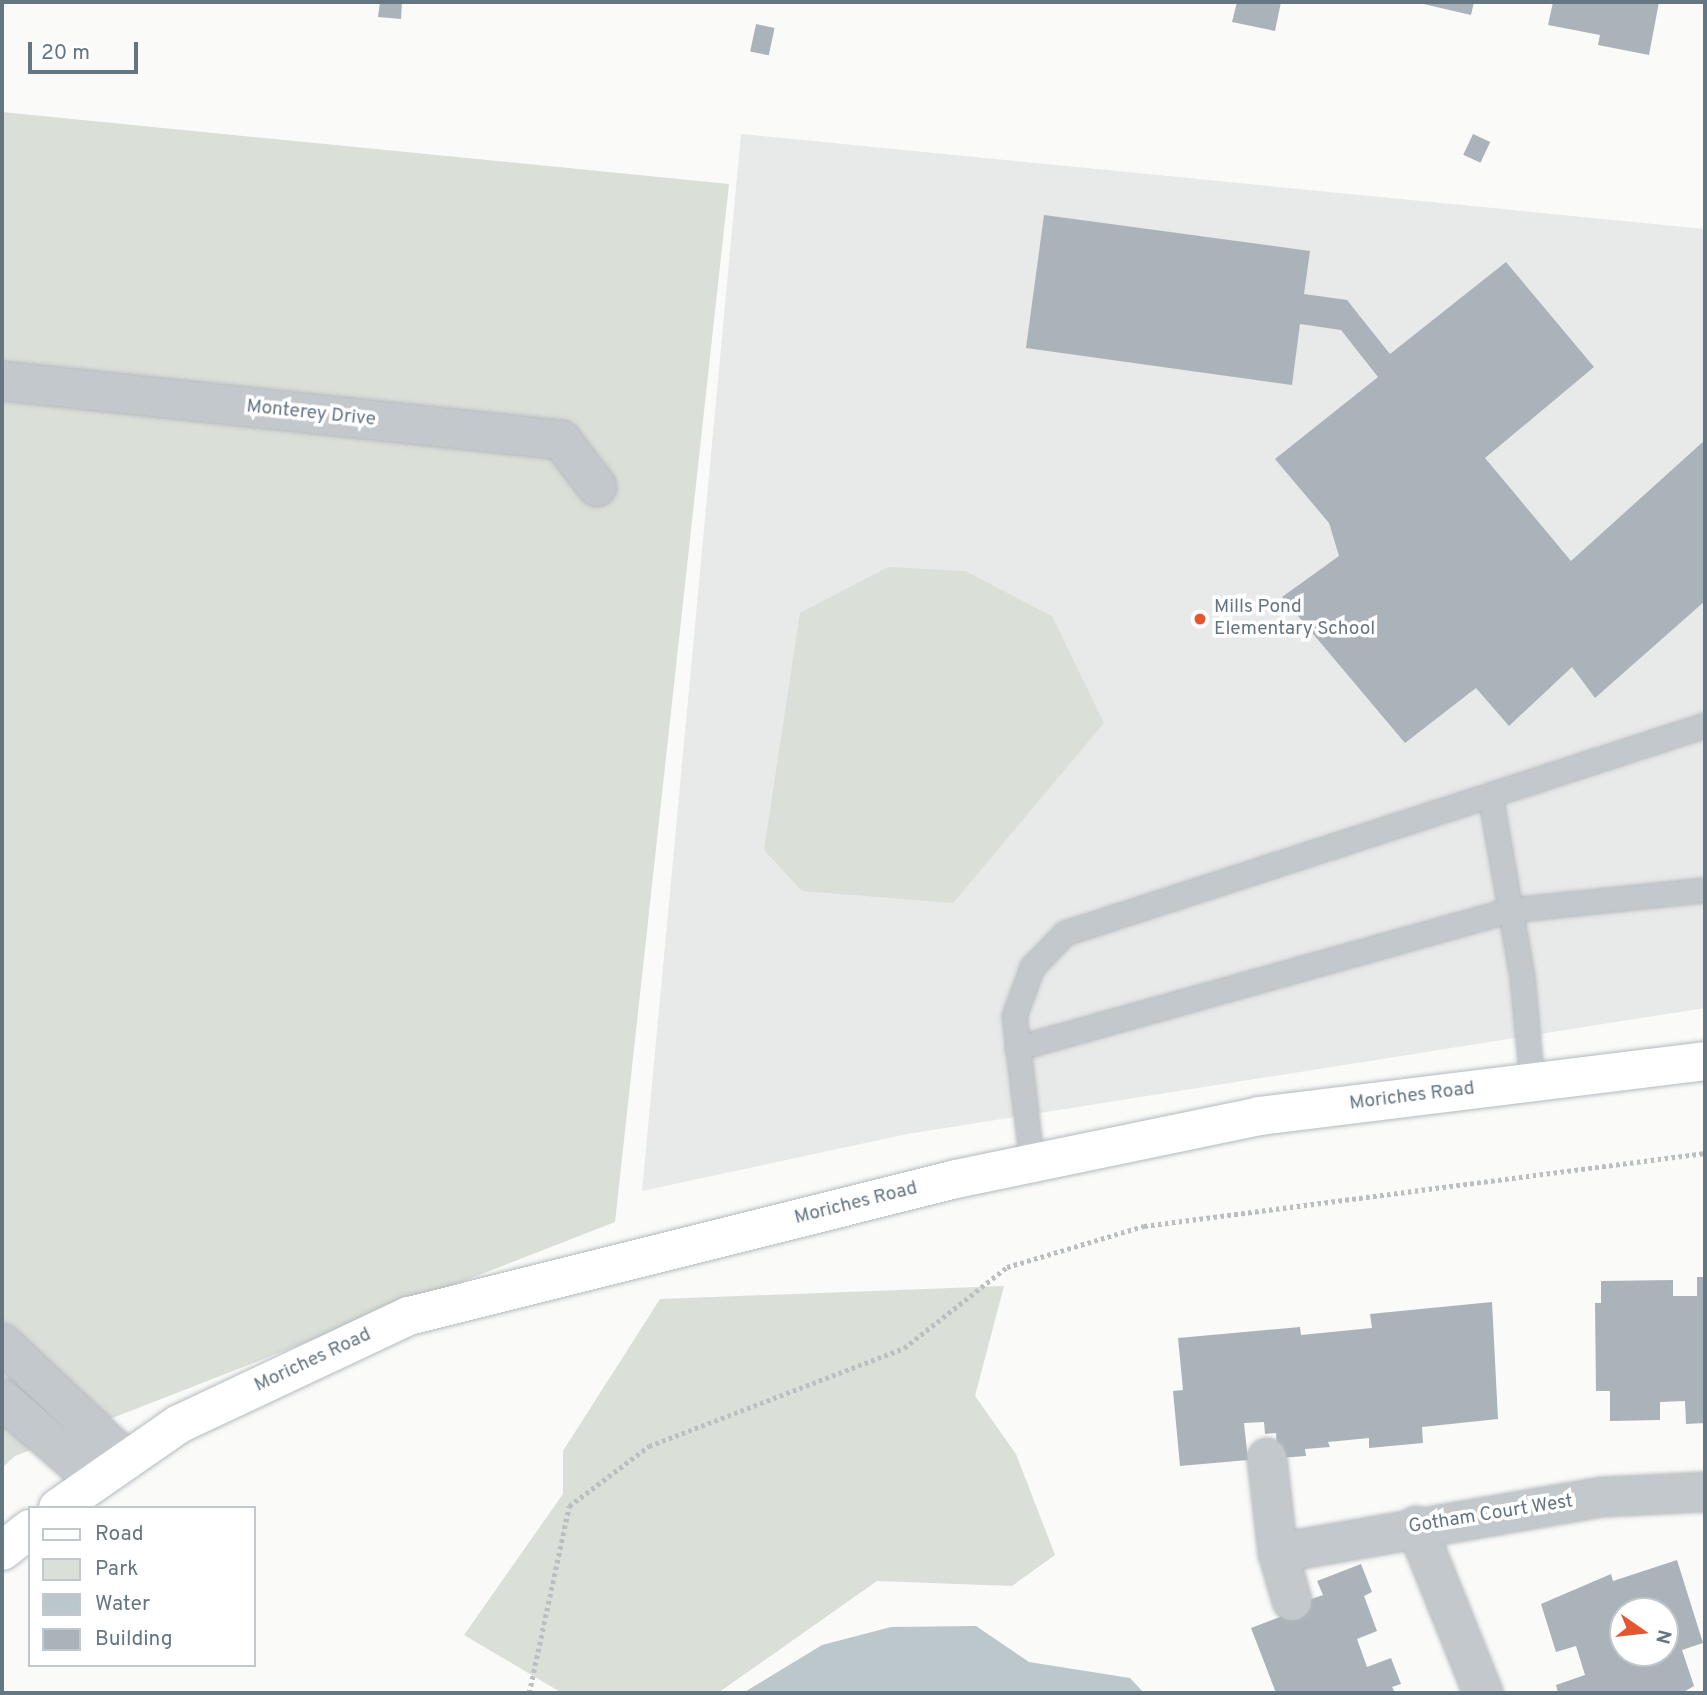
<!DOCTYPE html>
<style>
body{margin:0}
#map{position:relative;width:1707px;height:1695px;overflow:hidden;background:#fafaf8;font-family:Overpass,sans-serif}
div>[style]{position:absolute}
.built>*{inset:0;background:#e8e9e9}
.green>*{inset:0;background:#dadfd7}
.water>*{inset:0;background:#bbc7cb}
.building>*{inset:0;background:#aab3b9;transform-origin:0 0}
.path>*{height:4.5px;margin-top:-2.25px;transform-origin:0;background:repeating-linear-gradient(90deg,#bbbfc2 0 3.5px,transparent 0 7px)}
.roads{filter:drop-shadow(0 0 2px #b3babf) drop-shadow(0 0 2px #b3babf)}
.lane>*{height:23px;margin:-11.5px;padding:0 11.5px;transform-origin:11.5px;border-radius:11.5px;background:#c3c8cc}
.street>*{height:38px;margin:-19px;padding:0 19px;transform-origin:19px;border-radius:19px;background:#c3c8cc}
.secondary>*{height:38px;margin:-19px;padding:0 19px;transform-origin:19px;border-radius:19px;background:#fff}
.dots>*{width:19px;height:19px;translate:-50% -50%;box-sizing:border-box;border:4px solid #fff;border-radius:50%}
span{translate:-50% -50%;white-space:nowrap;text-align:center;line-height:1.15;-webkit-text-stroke:7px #fff;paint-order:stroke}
.street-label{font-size:19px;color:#657683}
.poi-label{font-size:19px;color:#657683}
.left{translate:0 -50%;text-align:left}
.frame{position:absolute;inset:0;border:4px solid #657683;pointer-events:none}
.legend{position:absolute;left:28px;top:1506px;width:228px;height:161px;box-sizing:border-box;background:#fff;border:2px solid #c1c8cd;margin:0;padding:9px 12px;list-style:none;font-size:21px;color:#657683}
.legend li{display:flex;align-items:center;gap:14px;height:35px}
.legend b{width:35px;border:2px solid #c1c8cd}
.north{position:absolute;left:1609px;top:1597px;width:70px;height:70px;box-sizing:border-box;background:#fff;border:2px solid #c1c8cd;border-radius:50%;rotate:104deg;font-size:19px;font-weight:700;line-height:28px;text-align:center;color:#657683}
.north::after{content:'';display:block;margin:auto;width:24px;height:32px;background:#e4572e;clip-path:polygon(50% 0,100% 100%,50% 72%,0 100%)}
.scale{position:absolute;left:28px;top:42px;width:110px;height:32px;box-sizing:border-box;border:4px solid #657683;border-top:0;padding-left:9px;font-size:21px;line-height:24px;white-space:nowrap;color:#657683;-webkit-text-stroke:5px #fff;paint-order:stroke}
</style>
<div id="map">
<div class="built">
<i style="clip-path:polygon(741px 134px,1705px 229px,1705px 1008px,907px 1134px,642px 1191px)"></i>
</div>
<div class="green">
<i style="clip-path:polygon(2px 112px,729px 184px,615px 1222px,15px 1456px,2px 1468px)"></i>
<i style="clip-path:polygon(888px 567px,965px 571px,1052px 616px,1104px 723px,953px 903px,802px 891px,764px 850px,800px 613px)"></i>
<i style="clip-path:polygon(1004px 1286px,975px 1396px,1016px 1454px,1055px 1555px,1012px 1586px,877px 1581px,718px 1693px,562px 1693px,464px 1635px,563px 1494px,563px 1451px,660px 1299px)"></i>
</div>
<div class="water">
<i style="clip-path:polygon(976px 1626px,1029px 1662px,1130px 1678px,1144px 1693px,743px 1693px,822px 1645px,891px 1627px)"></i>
</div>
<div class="building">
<i style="clip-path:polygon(380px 2px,402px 2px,401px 19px,378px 17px)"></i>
<i style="clip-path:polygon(1237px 2px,1281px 2px,1275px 31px,1232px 22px)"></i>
<i style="clip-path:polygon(1415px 2px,1474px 2px,1471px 15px)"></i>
<i style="clip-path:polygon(1553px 2px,1659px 2px,1649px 55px,1598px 45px,1600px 35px,1548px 25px)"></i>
<i style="left:756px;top:24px;width:19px;height:28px;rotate:12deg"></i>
<i style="left:1473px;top:134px;width:19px;height:23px;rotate:25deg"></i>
<i style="clip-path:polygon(1044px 215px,1310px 251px,1304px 294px,1347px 300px,1390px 354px,1506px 262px,1594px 367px,1485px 458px,1571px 561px,1705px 440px,1705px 601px,1595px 698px,1572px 667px,1509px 726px,1476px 688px,1405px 743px,1282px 597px,1339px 556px,1329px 523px,1275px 459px,1378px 377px,1341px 330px,1300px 324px,1292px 385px,1026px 348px)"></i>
<i style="clip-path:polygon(1697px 1277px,1705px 1277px,1705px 1423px,1686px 1424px,1685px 1401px,1660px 1402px,1660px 1420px,1610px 1421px,1610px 1391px,1596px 1391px,1595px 1303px,1601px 1303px,1601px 1281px,1673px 1280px,1673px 1296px,1697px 1296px)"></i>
<i style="clip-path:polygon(1492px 1302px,1498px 1419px,1422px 1427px,1423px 1443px,1369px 1448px,1369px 1438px,1328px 1442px,1330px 1447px,1305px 1449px,1306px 1456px,1278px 1458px,1276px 1433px,1265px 1434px,1264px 1422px,1244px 1423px,1248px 1460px,1180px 1466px,1173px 1391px,1183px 1390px,1178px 1338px,1300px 1327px,1301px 1335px,1372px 1328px,1370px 1314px)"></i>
<i style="clip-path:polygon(evenodd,1677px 1560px,1703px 1643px,1682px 1650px,1694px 1686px,1682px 1693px,1558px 1693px,1556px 1685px,1585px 1675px,1576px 1646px,1556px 1652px,1541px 1604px,1611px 1574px,1613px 1581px,1677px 1560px,1623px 1611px,1665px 1611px,1665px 1653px,1623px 1653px,1623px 1611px)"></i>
<i style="clip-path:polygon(1361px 1564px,1372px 1592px,1364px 1596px,1377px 1631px,1357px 1639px,1367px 1667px,1391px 1658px,1401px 1684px,1392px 1687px,1395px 1693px,1276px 1693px,1251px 1628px,1280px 1617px,1274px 1602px,1297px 1604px,1323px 1595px,1317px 1581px)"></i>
</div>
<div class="path">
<i style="left:529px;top:1693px;width:191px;rotate:-77.9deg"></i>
<i style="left:569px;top:1506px;width:100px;rotate:-36.9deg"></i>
<i style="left:649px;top:1446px;width:273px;rotate:-21deg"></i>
<i style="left:904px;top:1348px;width:131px;rotate:-38.2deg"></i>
<i style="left:1007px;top:1267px;width:143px;rotate:-16.7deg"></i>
<i style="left:1144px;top:1226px;width:566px;rotate:-7.41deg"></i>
</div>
<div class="roads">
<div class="lane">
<i style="left:1490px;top:795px;width:185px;rotate:80deg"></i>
<i style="left:1522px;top:977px;width:106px;rotate:84.6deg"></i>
<i style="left:1017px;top:1048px;width:512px;rotate:-15.64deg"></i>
<i style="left:1510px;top:910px;width:196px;rotate:-5.9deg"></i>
<i style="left:1032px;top:1164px;width:149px;rotate:-96.9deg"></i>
<i style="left:1014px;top:1016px;width:52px;rotate:-69.8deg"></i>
<i style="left:1032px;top:967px;width:47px;rotate:-45.9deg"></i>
<i style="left:1065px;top:933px;width:673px;rotate:-18deg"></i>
</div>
<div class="street">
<i style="left:2px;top:381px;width:562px;rotate:6.03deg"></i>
<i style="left:561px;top:440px;width:59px;rotate:52.5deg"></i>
<i style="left:2px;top:1343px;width:169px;rotate:43.3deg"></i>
<i style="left:2px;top:1399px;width:122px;rotate:41deg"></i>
<i style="left:1267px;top:1458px;width:96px;rotate:83.4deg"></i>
<i style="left:1278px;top:1553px;width:50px;rotate:73.7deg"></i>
<i style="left:1416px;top:1526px;width:180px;rotate:68.1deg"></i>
<i style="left:1278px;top:1553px;width:330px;rotate:-9.8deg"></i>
<i style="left:1603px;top:1497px;width:102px;rotate:-2.8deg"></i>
</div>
<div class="secondary">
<i style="left:58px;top:1508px;width:147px;rotate:-34.8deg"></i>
<i style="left:179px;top:1424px;width:254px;rotate:-25.2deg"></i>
<i style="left:409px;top:1316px;width:564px;rotate:-14.06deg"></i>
<i style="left:956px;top:1179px;width:309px;rotate:-11.7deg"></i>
<i style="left:1259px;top:1116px;width:449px;rotate:-7deg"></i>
<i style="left:2px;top:1551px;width:36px;rotate:-38deg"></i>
</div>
</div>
<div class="dots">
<i style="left:1200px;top:619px;background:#e4572e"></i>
</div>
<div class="street-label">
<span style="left:311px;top:414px;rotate:6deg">Monterey Drive</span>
<span style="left:1412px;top:1097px;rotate:-7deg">Moriches Road</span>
<span style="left:856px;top:1204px;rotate:-14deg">Moriches Road</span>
<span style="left:313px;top:1361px;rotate:-25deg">Moriches Road</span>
<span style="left:1491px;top:1515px;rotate:-9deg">Gotham Court West</span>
</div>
<div class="poi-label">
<span class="left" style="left:1214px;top:619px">Mills Pond<br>Elementary School</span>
</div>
<div class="frame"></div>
<ul class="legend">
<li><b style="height:9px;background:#fff"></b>Road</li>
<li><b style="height:19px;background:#dadfd7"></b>Park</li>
<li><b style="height:19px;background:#bbc7cb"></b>Water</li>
<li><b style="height:19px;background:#aab3b9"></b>Building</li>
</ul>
<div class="north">N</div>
<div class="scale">20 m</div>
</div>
